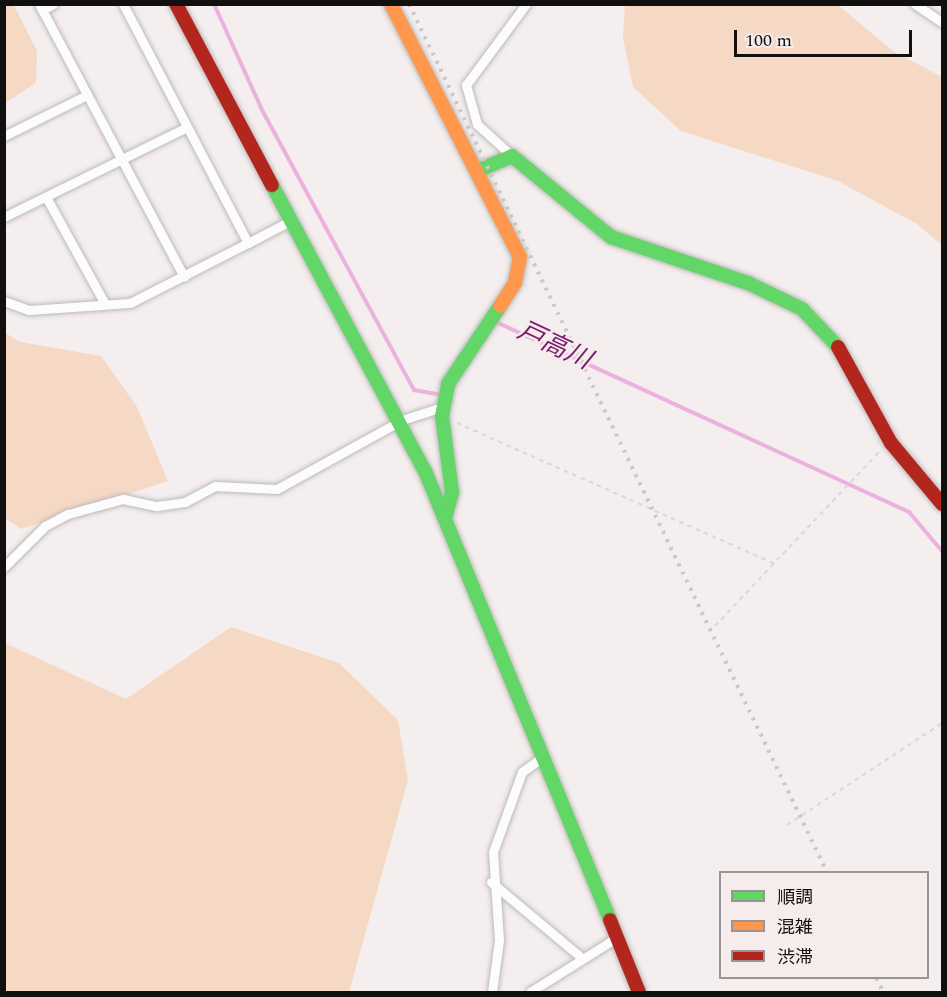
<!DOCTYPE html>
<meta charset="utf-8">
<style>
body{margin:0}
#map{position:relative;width:947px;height:997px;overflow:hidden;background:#f4eeee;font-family:Spectral,"Noto Sans JP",serif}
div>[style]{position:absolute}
.green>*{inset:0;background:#f6d9c4}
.stream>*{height:4px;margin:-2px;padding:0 2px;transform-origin:2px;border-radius:2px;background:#edb1df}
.path>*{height:2px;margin-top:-1px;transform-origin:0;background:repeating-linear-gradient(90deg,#d9d7d7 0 4.5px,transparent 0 9px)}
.roads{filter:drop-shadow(0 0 2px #bebaba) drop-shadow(0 0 2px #bebaba)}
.street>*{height:9px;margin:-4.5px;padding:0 4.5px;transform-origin:4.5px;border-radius:4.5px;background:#fdfcfc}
.fast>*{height:14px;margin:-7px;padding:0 7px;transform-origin:7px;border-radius:7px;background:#63d668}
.slow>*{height:14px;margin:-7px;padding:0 7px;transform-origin:7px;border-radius:7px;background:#ff974d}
.jam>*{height:14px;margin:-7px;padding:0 7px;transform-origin:7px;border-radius:7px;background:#b3261e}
.rail>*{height:4px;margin-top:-2px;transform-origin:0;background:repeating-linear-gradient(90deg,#cac9c9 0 3px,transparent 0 9px)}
span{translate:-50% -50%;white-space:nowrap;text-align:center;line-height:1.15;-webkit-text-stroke:5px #f6ecec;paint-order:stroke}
.water-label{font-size:26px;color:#7c1c6e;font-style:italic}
.frame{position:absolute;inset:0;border:6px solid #120f0f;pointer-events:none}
.legend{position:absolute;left:719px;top:871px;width:210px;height:108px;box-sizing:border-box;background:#f6ecec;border:2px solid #9b9494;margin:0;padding:8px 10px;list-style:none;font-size:18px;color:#120f0f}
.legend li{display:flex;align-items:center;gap:12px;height:30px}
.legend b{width:30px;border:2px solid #9b9494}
.scale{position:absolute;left:734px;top:30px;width:178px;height:27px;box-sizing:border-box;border:3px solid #120f0f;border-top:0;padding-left:8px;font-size:18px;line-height:21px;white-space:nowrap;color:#120f0f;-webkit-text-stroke:4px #f6ecec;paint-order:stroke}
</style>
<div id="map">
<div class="green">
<i style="clip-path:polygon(5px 4px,14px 5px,37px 51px,36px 83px,5px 103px)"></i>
<i style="clip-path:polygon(625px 5px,838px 5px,893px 51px,942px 77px,942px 245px,917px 224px,838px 181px,681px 131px,633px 87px,623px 38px)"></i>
<i style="clip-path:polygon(4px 332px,20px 342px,101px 356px,137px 407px,168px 481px,21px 529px,5px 518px)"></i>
<i style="clip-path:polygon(231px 627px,339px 663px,398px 720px,408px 780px,349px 992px,5px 992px,5px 643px,126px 699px)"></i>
</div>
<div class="stream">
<i style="left:214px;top:4px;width:116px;rotate:65.6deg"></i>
<i style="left:262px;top:110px;width:319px;rotate:61.5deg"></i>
<i style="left:414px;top:390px;width:27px;rotate:10deg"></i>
<i style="left:496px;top:322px;width:455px;rotate:24.7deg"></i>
<i style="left:909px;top:512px;width:51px;rotate:49.8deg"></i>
</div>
<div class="path">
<i style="left:457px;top:423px;width:348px;rotate:23.9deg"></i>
<i style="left:715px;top:626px;width:241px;rotate:-46.7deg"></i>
<i style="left:787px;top:825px;width:186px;rotate:-33.3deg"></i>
</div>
<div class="roads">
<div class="street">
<i style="left:39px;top:4px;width:309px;rotate:62deg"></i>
<i style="left:123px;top:4px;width:270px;rotate:62.4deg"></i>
<i style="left:248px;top:243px;width:50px;rotate:-27.6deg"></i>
<i style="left:915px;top:4px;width:32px;rotate:34deg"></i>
<i style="left:42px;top:10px;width:13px;rotate:-29deg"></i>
<i style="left:4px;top:136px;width:93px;rotate:-26.3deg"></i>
<i style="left:512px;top:156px;width:47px;rotate:-137.6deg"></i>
<i style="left:477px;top:124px;width:41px;rotate:-105.8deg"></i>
<i style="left:466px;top:85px;width:101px;rotate:-53.5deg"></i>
<i style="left:46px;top:197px;width:120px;rotate:61.1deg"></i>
<i style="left:4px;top:217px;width:204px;rotate:-26.2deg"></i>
<i style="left:4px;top:301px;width:27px;rotate:20deg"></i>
<i style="left:29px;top:310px;width:101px;rotate:-4deg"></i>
<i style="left:130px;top:303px;width:132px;rotate:-27deg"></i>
<i style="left:4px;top:567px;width:58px;rotate:-45deg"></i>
<i style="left:45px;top:526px;width:26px;rotate:-28deg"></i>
<i style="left:68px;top:514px;width:57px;rotate:-15.3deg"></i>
<i style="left:123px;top:499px;width:35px;rotate:12deg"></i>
<i style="left:157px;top:506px;width:28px;rotate:-8deg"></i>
<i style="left:185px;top:502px;width:34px;rotate:-28deg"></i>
<i style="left:215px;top:486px;width:62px;rotate:2.8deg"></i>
<i style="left:277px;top:489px;width:143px;rotate:-28.9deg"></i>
<i style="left:402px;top:420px;width:42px;rotate:-18deg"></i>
<i style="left:491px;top:882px;width:119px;rotate:39.9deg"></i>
<i style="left:492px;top:992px;width:52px;rotate:-82.3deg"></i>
<i style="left:499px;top:940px;width:88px;rotate:-93.9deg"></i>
<i style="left:493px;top:852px;width:85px;rotate:-70.1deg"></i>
<i style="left:522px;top:772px;width:26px;rotate:-36deg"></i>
<i style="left:530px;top:992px;width:102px;rotate:-32.1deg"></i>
</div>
<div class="fast">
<i style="left:477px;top:171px;width:38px;rotate:-23deg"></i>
<i style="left:512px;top:156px;width:128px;rotate:39.3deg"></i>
<i style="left:611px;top:237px;width:145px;rotate:18.6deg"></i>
<i style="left:748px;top:283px;width:60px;rotate:25.7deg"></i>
<i style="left:802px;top:309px;width:52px;rotate:46.5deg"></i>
<i style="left:272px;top:185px;width:324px;rotate:61.9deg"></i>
<i style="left:425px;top:471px;width:486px;rotate:67.6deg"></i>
<i style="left:446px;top:515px;width:24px;rotate:-75deg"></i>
<i style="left:452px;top:492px;width:77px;rotate:-97.5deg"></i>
<i style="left:442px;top:416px;width:33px;rotate:-79deg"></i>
<i style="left:448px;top:384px;width:94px;rotate:-56.3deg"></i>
</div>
<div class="slow">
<i style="left:391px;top:4px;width:284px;rotate:63deg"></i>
<i style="left:520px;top:257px;width:26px;rotate:101deg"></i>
<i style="left:515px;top:283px;width:27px;rotate:123deg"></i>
</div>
<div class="jam">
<i style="left:176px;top:4px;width:205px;rotate:62.1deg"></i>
<i style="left:838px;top:347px;width:110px;rotate:61.1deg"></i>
<i style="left:891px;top:443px;width:80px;rotate:50.1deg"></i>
<i style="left:610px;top:920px;width:78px;rotate:68.1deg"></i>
</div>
</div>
<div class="rail">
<i style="left:409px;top:4px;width:963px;rotate:64.29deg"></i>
<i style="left:876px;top:978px;width:16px;rotate:63deg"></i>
</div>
<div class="water-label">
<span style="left:554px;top:346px;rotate:25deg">戸高川</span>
</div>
<div class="frame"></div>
<ul class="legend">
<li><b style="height:8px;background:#63d668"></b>順調</li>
<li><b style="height:8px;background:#ff974d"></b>混雑</li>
<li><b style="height:8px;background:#b3261e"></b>渋滞</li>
</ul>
<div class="scale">100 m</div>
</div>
